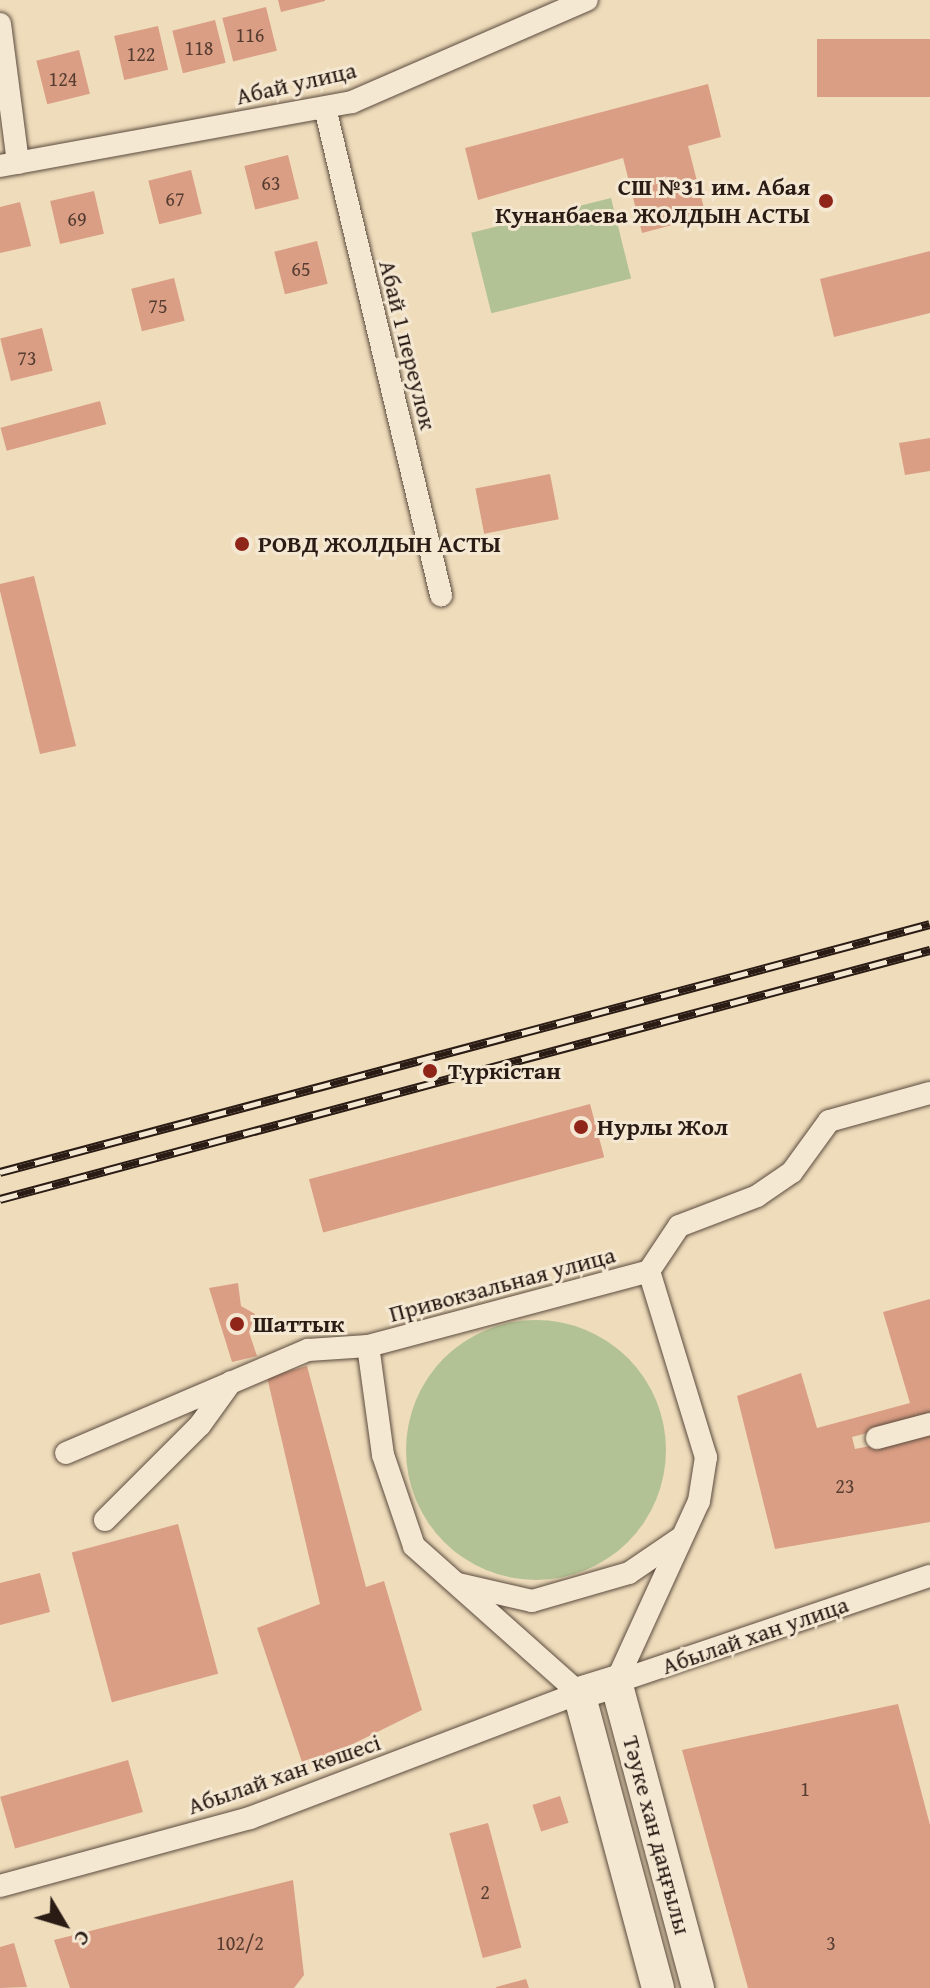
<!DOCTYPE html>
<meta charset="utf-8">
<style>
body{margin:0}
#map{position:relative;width:930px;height:1988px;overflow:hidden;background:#efdcbb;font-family:"Gentium Book Plus",serif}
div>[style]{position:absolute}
.green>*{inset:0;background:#b3c294;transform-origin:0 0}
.round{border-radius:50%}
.building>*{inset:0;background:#da9e84;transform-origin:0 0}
.roads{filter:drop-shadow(0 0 2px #5b4b3e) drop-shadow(0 0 2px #5b4b3e)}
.street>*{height:22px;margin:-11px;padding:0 11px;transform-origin:11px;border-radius:11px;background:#f5e8d3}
.secondary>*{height:32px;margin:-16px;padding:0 16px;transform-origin:16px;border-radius:16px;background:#f5e8d3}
.rail>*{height:9px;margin-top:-4.5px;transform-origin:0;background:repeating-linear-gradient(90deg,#f5e8d3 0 18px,#2a1b15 0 36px);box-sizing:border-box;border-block:2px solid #2a1b15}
.dots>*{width:22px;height:22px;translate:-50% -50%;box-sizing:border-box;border:4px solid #f5e8d3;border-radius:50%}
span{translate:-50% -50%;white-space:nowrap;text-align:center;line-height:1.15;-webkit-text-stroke:6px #f5e8d3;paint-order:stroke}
.number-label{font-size:20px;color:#563c31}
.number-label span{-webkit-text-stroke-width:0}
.street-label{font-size:24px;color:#2a1b15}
.poi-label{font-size:24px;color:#2a1b15;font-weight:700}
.right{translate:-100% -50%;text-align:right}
.left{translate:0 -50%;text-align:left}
.north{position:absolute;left:24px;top:1884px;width:80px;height:80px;-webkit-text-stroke:6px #f5e8d3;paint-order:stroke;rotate:128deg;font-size:22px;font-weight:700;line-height:32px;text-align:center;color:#2a1b15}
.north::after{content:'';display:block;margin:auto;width:28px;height:36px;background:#2a1b15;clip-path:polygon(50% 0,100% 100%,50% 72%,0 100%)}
</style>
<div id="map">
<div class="green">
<i style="left:611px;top:198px;width:83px;height:144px;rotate:76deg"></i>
<i class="round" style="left:406px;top:1320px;width:260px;height:260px"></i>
</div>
<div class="building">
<i style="clip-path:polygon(278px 0,325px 0,325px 1px,281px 12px)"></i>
<i style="left:266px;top:7px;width:45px;height:45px;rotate:76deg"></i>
<i style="left:215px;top:20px;width:44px;height:44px;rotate:76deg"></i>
<i style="left:158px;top:26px;width:45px;height:45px;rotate:77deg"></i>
<i style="left:930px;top:39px;width:58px;height:113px;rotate:90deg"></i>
<i style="left:79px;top:50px;width:45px;height:44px;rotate:76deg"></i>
<i style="clip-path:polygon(708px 84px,721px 137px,688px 146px,706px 216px,642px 233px,623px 158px,478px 200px,465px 148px)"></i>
<i style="left:288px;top:155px;width:45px;height:45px;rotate:76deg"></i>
<i style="left:191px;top:170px;width:45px;height:44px;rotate:76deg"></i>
<i style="left:94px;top:191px;width:44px;height:45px;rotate:77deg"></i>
<i style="clip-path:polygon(20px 202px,31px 246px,0 253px,0 207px)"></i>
<i style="left:317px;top:241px;width:44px;height:44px;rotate:76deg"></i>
<i style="clip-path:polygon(930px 251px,930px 313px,834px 337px,820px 279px)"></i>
<i style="left:174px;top:278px;width:44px;height:44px;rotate:76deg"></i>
<i style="left:42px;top:328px;width:44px;height:43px;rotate:76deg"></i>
<i style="left:100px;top:401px;width:24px;height:103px;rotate:75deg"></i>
<i style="clip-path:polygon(930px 438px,930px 471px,905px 475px,899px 443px)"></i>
<i style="left:550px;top:474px;width:46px;height:76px;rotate:79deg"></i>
<i style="clip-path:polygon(34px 576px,76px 746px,40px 754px,0 591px,0 584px)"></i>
<i style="left:590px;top:1104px;width:55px;height:291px;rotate:75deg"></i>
<i style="clip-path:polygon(238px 1283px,241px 1306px,255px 1314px,249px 1332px,257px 1356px,232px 1362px,209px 1288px)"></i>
<i style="clip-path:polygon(930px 1299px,930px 1417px,852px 1437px,855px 1449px,930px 1434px,930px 1522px,775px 1549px,737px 1396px,801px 1373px,817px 1428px,910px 1403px,883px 1312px)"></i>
<i style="clip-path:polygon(307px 1366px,366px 1587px,384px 1581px,422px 1710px,304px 1768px,257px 1628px,320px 1604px,267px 1377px)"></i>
<i style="left:178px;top:1524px;width:155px;height:110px;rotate:75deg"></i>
<i style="clip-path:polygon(40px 1573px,50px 1612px,0 1625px,0 1583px)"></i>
<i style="clip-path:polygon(898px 1704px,930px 1825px,930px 1988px,748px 1988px,682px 1750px)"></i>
<i style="left:128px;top:1760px;width:54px;height:133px;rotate:74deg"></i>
<i style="left:560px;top:1796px;width:28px;height:29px;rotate:72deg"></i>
<i style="left:488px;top:1823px;width:129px;height:40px;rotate:75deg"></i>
<i style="clip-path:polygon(293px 1880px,304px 1975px,294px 1988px,70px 1988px,54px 1940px)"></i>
<i style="clip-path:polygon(14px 1943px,27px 1987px,0 1988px,0 1947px)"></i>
<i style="clip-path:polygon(526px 1979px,529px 1988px,496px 1988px,496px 1987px)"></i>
</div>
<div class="roads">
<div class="street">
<i style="left:0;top:24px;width:140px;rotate:82.6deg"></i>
<i style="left:325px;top:108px;width:501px;rotate:76.6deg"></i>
<i style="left:0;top:166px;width:358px;rotate:-10.3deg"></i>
<i style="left:352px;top:102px;width:256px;rotate:-23.5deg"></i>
<i style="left:649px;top:1271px;width:54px;rotate:-56.3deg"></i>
<i style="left:679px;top:1226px;width:84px;rotate:-21deg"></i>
<i style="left:757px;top:1196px;width:42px;rotate:-34.4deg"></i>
<i style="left:792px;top:1172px;width:63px;rotate:-54deg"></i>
<i style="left:829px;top:1121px;width:105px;rotate:-15.5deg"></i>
<i style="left:877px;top:1438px;width:55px;rotate:-14.8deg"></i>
<i style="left:66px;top:1453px;width:263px;rotate:-23.1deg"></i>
<i style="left:308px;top:1350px;width:60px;rotate:-3.8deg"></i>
<i style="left:105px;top:1520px;width:134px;rotate:-45deg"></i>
<i style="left:200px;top:1425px;width:53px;rotate:-54.2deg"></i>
<i style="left:458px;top:1584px;width:76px;rotate:12.9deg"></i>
<i style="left:532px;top:1601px;width:101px;rotate:-16.1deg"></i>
<i style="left:629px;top:1573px;width:64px;rotate:-34.2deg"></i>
<i style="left:616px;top:1682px;width:331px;rotate:-18.7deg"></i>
<i style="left:0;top:1886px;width:259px;rotate:-15.2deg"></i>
<i style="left:250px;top:1818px;width:352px;rotate:-20.8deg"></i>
<i style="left:579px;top:1693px;width:221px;rotate:-138.3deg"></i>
<i style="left:414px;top:1546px;width:96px;rotate:-108.8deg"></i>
<i style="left:383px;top:1455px;width:110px;rotate:-97.8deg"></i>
<i style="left:368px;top:1346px;width:291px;rotate:-14.9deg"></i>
<i style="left:649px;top:1271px;width:195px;rotate:73deg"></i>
<i style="left:706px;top:1457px;width:45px;rotate:99deg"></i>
<i style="left:699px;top:1501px;width:199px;rotate:114.6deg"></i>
</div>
<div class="secondary">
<i style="left:658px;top:1988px;width:305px;rotate:-105deg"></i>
<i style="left:579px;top:1693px;width:39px;rotate:-17deg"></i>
<i style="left:616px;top:1682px;width:317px;rotate:75deg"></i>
</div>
</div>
<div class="rail">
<i style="left:0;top:1172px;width:962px;rotate:-14.93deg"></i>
<i style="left:0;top:1199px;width:963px;rotate:-14.99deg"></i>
</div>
<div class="dots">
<i style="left:826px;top:201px;background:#8f2418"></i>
<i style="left:242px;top:544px;background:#8f2418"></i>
<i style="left:430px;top:1071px;background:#8f2418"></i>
<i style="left:581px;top:1127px;background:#8f2418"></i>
<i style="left:237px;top:1324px;background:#8f2418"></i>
</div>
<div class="number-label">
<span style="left:250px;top:34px">116</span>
<span style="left:199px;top:47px">118</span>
<span style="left:141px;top:53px">122</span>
<span style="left:63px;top:78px">124</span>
<span style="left:271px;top:182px">63</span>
<span style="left:175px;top:198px">67</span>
<span style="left:77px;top:218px">69</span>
<span style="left:301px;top:268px">65</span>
<span style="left:158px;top:305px">75</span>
<span style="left:27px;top:357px">73</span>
<span style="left:845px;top:1485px">23</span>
<span style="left:805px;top:1788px">1</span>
<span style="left:485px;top:1891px">2</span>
<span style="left:240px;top:1942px">102/2</span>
<span style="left:831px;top:1942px">3</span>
</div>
<div class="street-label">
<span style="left:296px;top:83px;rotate:-13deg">Абай улица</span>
<span style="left:408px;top:345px;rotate:76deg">Абай 1 переулок</span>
<span style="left:502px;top:1284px;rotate:-15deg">Привокзальная улица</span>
<span style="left:755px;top:1635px;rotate:-19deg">Абылай хан улица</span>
<span style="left:284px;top:1774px;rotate:-19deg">Абылай хан көшесі</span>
<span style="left:657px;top:1835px;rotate:75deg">Тәуке хан даңғылы</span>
</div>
<div class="poi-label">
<span class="right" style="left:810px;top:201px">СШ №31 им. Абая<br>Кунанбаева ЖОЛДЫН АСТЫ</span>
<span class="left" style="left:258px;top:544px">РОВД ЖОЛДЫН АСТЫ</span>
<span class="left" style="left:448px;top:1071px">Түркістан</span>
<span class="left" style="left:597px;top:1127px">Нурлы Жол</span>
<span class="left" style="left:253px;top:1324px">Шаттык</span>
</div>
<div class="north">С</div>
</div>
